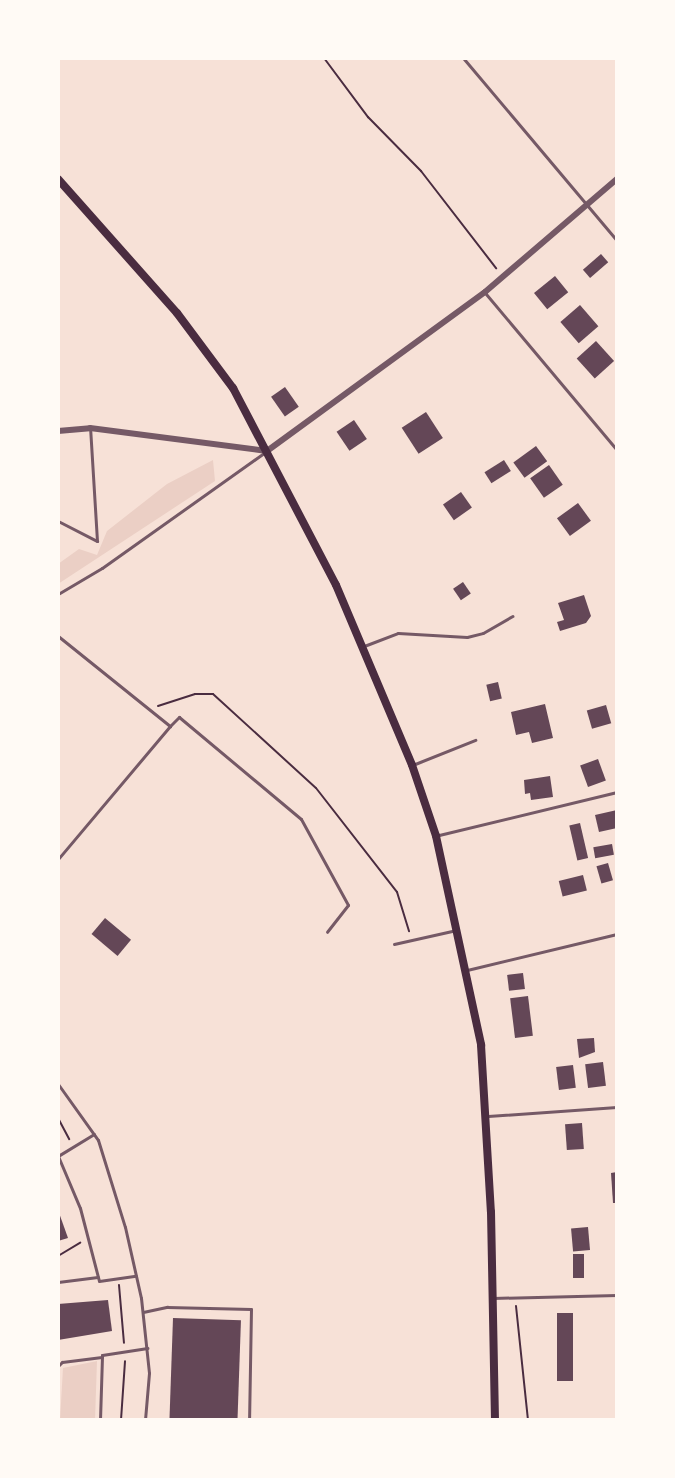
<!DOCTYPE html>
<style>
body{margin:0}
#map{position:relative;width:675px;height:1478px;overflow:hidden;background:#f7e1d7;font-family:Manrope,sans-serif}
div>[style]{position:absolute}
.green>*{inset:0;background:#ebcfc5}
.building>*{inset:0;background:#644757;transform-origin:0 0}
.path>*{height:2px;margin:-1px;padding:0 1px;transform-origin:1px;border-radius:1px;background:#4a2c40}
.service>*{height:3px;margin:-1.5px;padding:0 1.5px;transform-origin:1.5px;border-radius:1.5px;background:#755966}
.minor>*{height:6px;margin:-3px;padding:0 3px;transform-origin:3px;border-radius:3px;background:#755966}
.secondary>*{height:8px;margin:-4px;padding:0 4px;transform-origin:4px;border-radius:4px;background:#4a2c40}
span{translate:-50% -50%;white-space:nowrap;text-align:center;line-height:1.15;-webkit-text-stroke:8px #fffaf5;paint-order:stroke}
.frame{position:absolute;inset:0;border:60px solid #fffaf5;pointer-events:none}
</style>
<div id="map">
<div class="green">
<i style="clip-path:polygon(213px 460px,215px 481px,58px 584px,58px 564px,79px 549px,97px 555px,107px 531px,167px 484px)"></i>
<i style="clip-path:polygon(97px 1361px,95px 1420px,60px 1420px,63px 1368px)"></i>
</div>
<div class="building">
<i style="left:601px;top:254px;width:11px;height:24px;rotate:49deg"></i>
<i style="left:555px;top:276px;width:21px;height:27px;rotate:51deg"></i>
<i style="left:580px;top:305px;width:28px;height:26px;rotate:49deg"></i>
<i style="left:596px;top:341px;width:27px;height:26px;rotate:48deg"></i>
<i style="left:285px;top:387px;width:24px;height:17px;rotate:55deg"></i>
<i style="left:426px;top:412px;width:31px;height:29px;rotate:57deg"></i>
<i style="left:354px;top:420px;width:23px;height:21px;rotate:56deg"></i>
<i style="left:536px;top:446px;width:19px;height:28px;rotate:54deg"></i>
<i style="left:504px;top:460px;width:13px;height:23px;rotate:58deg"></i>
<i style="left:549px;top:465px;width:24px;height:23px;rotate:55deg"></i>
<i style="left:461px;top:492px;width:19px;height:22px;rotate:55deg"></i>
<i style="left:578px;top:503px;width:22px;height:26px;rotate:54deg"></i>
<i style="left:463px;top:582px;width:14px;height:12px;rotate:56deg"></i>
<i style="clip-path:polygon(584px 595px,591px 616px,586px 623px,560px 631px,557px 622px,564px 620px,558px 603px)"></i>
<i style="left:498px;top:682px;width:17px;height:12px;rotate:77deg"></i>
<i style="clip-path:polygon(545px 704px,553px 738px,532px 743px,529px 732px,516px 735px,511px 712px)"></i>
<i style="left:606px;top:705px;width:19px;height:20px;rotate:74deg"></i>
<i style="left:598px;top:759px;width:23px;height:19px;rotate:70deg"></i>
<i style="clip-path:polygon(550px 776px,553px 797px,531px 800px,530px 793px,525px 794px,524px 780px)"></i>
<i style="clip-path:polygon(617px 810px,617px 828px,599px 832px,595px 815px)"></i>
<i style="left:580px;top:823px;width:36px;height:11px;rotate:77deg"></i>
<i style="left:612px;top:844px;width:11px;height:19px;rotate:80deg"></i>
<i style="left:608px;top:863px;width:18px;height:12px;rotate:74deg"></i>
<i style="left:583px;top:875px;width:16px;height:25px;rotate:76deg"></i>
<i style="left:105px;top:918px;width:34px;height:21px;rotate:40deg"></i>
<i style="left:523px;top:973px;width:16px;height:16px;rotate:83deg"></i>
<i style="left:528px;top:996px;width:40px;height:18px;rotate:83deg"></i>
<i style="clip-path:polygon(594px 1038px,595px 1052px,579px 1058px,577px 1039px)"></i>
<i style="left:603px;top:1062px;width:24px;height:18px;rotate:83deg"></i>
<i style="left:573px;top:1065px;width:23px;height:17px;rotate:83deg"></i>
<i style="left:582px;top:1123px;width:26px;height:17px;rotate:86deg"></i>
<i style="clip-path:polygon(617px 1172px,617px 1203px,613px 1203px,611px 1173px)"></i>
<i style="clip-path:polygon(58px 1210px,68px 1238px,58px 1241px)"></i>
<i style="left:588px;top:1227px;width:23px;height:17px;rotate:85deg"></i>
<i style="left:573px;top:1254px;width:11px;height:24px"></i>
<i style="clip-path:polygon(108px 1300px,112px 1331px,58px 1340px,58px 1304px)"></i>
<i style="left:557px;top:1313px;width:16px;height:68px"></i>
<i style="left:173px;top:1318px;width:68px;height:102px;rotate:2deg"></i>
</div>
<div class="path">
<i style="left:324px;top:58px;width:74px;rotate:53.3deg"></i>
<i style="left:368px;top:117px;width:76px;rotate:45.5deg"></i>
<i style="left:421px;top:171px;width:123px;rotate:52.3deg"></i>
<i style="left:158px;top:706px;width:39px;rotate:-18deg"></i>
<i style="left:195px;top:694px;width:18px"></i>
<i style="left:213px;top:694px;width:139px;rotate:42.4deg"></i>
<i style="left:316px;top:788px;width:132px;rotate:52.1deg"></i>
<i style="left:397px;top:892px;width:41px;rotate:72.9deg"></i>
<i style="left:58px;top:1118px;width:24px;rotate:62deg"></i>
<i style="left:58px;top:1256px;width:26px;rotate:-31deg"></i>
<i style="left:119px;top:1285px;width:58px;rotate:85.1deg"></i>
<i style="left:516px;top:1306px;width:115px;rotate:84deg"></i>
<i style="left:121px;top:1420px;width:59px;rotate:-86.1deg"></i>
</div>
<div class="service">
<i style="left:464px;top:59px;width:238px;rotate:49.9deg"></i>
<i style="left:486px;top:294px;width:204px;rotate:50deg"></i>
<i style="left:58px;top:521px;width:44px;rotate:27.1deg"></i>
<i style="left:97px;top:541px;width:113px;rotate:-93.5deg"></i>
<i style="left:58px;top:594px;width:51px;rotate:-30.6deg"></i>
<i style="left:102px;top:568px;width:199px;rotate:-35.4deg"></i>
<i style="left:58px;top:636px;width:144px;rotate:38.8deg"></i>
<i style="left:170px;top:726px;width:174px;rotate:130.1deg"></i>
<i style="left:364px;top:646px;width:36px;rotate:-21deg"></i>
<i style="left:398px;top:633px;width:69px;rotate:3.3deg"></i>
<i style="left:467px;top:637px;width:16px;rotate:-14deg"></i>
<i style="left:483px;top:633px;width:34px;rotate:-30deg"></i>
<i style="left:170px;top:726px;width:13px;rotate:-45deg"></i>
<i style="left:179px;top:717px;width:159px;rotate:39.9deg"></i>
<i style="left:301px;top:819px;width:98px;rotate:61.3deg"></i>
<i style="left:348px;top:905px;width:34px;rotate:128deg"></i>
<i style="left:415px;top:764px;width:65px;rotate:-21.8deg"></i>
<i style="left:439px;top:835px;width:183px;rotate:-13.6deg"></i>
<i style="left:394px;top:944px;width:64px;rotate:-12.7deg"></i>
<i style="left:467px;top:970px;width:154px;rotate:-13.5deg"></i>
<i style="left:58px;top:1084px;width:69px;rotate:54.5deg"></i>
<i style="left:98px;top:1140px;width:91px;rotate:72.8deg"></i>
<i style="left:125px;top:1227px;width:73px;rotate:77.3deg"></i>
<i style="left:141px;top:1298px;width:75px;rotate:83.9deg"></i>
<i style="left:149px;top:1373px;width:47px;rotate:94.9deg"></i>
<i style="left:488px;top:1116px;width:129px;rotate:-4deg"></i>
<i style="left:94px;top:1134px;width:42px;rotate:148.6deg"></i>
<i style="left:58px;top:1156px;width:56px;rotate:67.1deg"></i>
<i style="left:80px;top:1208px;width:75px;rotate:75.4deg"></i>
<i style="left:99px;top:1281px;width:37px;rotate:-8deg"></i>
<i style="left:58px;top:1282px;width:40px;rotate:-7.1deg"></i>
<i style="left:493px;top:1298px;width:124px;rotate:-1.4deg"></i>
<i style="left:143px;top:1312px;width:25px;rotate:-12deg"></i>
<i style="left:167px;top:1307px;width:84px;rotate:1.4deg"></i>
<i style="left:251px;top:1309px;width:111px;rotate:91deg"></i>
<i style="left:58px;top:1366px;width:6px;rotate:-45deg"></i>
<i style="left:62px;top:1362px;width:40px;rotate:-7.1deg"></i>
<i style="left:100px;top:1420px;width:65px;rotate:-88.2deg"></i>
<i style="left:102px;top:1355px;width:46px;rotate:-8.8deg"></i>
</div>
<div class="minor">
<i style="left:58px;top:431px;width:32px;rotate:-5deg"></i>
<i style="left:90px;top:428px;width:178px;rotate:7.4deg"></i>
<i style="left:267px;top:451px;width:270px;rotate:-36.1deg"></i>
<i style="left:485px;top:292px;width:174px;rotate:-40.6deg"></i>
</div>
<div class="secondary">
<i style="left:58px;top:179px;width:179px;rotate:48.4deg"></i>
<i style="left:177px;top:313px;width:94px;rotate:53.3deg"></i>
<i style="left:233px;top:388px;width:222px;rotate:62.4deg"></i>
<i style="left:336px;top:585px;width:195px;rotate:67.1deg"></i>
<i style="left:412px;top:765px;width:75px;rotate:71.3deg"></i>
<i style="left:436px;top:836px;width:214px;rotate:77.8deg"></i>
<i style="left:481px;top:1045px;width:167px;rotate:86.6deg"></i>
<i style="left:491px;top:1212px;width:208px;rotate:88.9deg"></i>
</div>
<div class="frame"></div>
</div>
